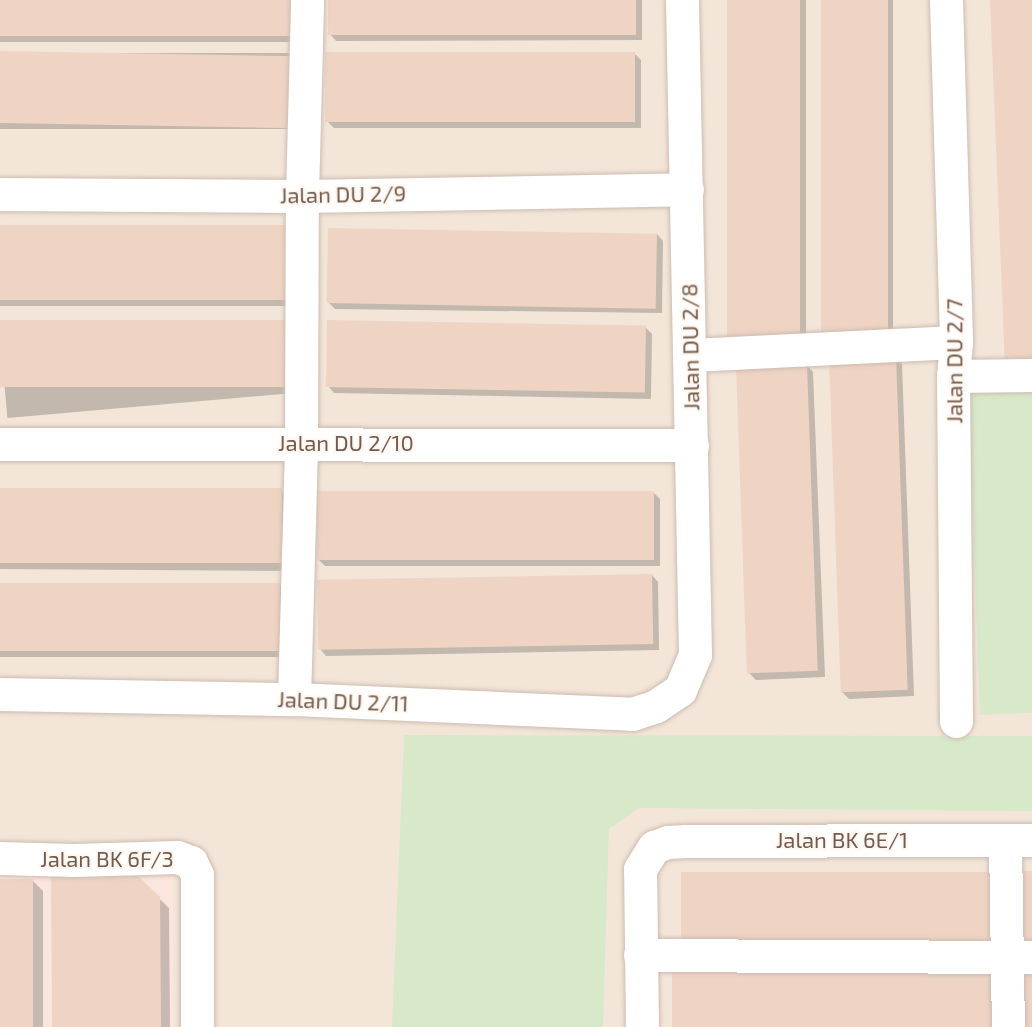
<!DOCTYPE html>
<style>
body{margin:0}
#map{position:relative;width:1032px;height:1027px;overflow:hidden;background:#fbf4ea;font-family:"Exo 2",sans-serif}
div>[style]{position:absolute}
.residential>*{inset:0;background:#f3e6d9;transform-origin:0 0}
.commercial>*{inset:0;background:#fbe6df;transform-origin:0 0}
.green>*{inset:0;background:#d7e9c9}
.shadow>*{inset:0;background:#0003;transform-origin:0 0}
.building>*{inset:0;background:#efd4c4;transform-origin:0 0}
.roads{filter:drop-shadow(0 0 2px #cdbcb1) drop-shadow(0 0 2px #cdbcb1)}
.minor>*{height:33px;margin:-16.5px;padding:0 16.5px;transform-origin:16.5px;border-radius:16.5px;background:#fff}
span{translate:-50% -50%;white-space:nowrap;text-align:center;line-height:1.15;-webkit-text-stroke:4.5px #fef8f1;paint-order:stroke}
.street-label{font-size:22px;color:#755b4f}
</style>
<div id="map">
<div class="residential">
<i style="left:0;top:0;width:1032px;height:1027px"></i>
</div>
<div class="commercial">
<i style="left:173px;top:865px;width:162px;height:173px;rotate:90deg"></i>
</div>
<div class="green">
<i style="clip-path:polygon(1032px 387px,1032px 713px,980px 715px,968px 389px)"></i>
<i style="clip-path:polygon(404px 735px,1032px 736px,1032px 811px,639px 808px,609px 829px,603px 1027px,392px 1027px)"></i>
</div>
<div class="shadow">
<i style="left:0;top:0;width:302px;height:42px"></i>
<i style="clip-path:polygon(330px 0,642px 0,642px 40px,336px 41px,330px 34px)"></i>
<i style="left:728px;top:0;width:78px;height:342px"></i>
<i style="left:823px;top:0;width:70px;height:345px"></i>
<i style="left:0;top:53px;width:295px;height:76px"></i>
<i style="clip-path:polygon(634px 53px,641px 60px,641px 128px,334px 128px,327px 121px)"></i>
<i style="left:0;top:227px;width:289px;height:79px"></i>
<i style="clip-path:polygon(657px 234px,663px 241px,662px 313px,335px 309px,328px 302px)"></i>
<i style="left:290px;top:321px;width:72px;height:290px;rotate:85deg"></i>
<i style="clip-path:polygon(645px 327px,652px 334px,651px 399px,334px 393px,328px 386px)"></i>
<i style="clip-path:polygon(896px 358px,902px 364px,914px 696px,849px 699px,842px 692px)"></i>
<i style="clip-path:polygon(807px 365px,813px 372px,825px 677px,756px 680px,749px 673px)"></i>
<i style="clip-path:polygon(0 489px,282px 492px,288px 498px,288px 571px,0 569px)"></i>
<i style="clip-path:polygon(653px 492px,660px 499px,660px 566px,325px 566px,319px 560px)"></i>
<i style="clip-path:polygon(652px 575px,658px 582px,659px 650px,326px 656px,320px 649px)"></i>
<i style="clip-path:polygon(0 584px,280px 585px,286px 591px,286px 657px,0 657px)"></i>
<i style="clip-path:polygon(137px 877px,169px 908px,170px 1027px,53px 1027px)"></i>
<i style="clip-path:polygon(0 881px,33px 881px,43px 891px,43px 1027px,0 1027px)"></i>
</div>
<div class="building">
<i style="left:0;top:0;width:296px;height:36px"></i>
<i style="left:328px;top:0;width:308px;height:35px"></i>
<i style="left:727px;top:0;width:73px;height:343px"></i>
<i style="left:821px;top:0;width:67px;height:339px"></i>
<i style="clip-path:polygon(990px 0,1032px 0,1032px 367px,1005px 368px)"></i>
<i style="left:0;top:51px;width:296px;height:72px;rotate:1deg"></i>
<i style="left:325px;top:52px;width:310px;height:70px"></i>
<i style="left:0;top:225px;width:289px;height:75px"></i>
<i style="left:328px;top:228px;width:329px;height:75px;rotate:1deg"></i>
<i style="left:0;top:320px;width:290px;height:67px"></i>
<i style="left:327px;top:320px;width:319px;height:67px;rotate:1deg"></i>
<i style="left:896px;top:356px;width:334px;height:67px;rotate:88deg"></i>
<i style="left:807px;top:364px;width:307px;height:71px;rotate:88deg"></i>
<i style="left:0;top:488px;width:282px;height:75px"></i>
<i style="left:654px;top:491px;width:69px;height:337px;rotate:90deg"></i>
<i style="left:652px;top:574px;width:70px;height:335px;rotate:89deg"></i>
<i style="left:0;top:583px;width:280px;height:68px"></i>
<i style="left:1019px;top:871px;width:13px;height:81px"></i>
<i style="left:992px;top:872px;width:77px;height:311px;rotate:90deg"></i>
<i style="clip-path:polygon(51px 876px,138px 876px,160px 897px,161px 1027px,52px 1027px)"></i>
<i style="left:33px;top:879px;width:148px;height:33px;rotate:90deg"></i>
<i style="left:1032px;top:968px;width:59px;height:14px;rotate:90deg"></i>
<i style="left:994px;top:969px;width:58px;height:322px;rotate:90deg"></i>
</div>
<div class="roads">
<div class="minor">
<i style="left:946px;top:0;width:342px;rotate:88.3deg"></i>
<i style="left:956px;top:342px;width:34px;rotate:95deg"></i>
<i style="left:953px;top:376px;width:345px;rotate:89.5deg"></i>
<i style="left:0;top:194px;width:302px;rotate:0.4deg"></i>
<i style="left:302px;top:196px;width:385px;rotate:-1deg"></i>
<i style="left:691px;top:355px;width:265px;rotate:-2.8deg"></i>
<i style="left:953px;top:376px;width:79px;rotate:-0.7deg"></i>
<i style="left:0;top:444px;width:692px;rotate:0.08deg"></i>
<i style="left:0;top:694px;width:294px;rotate:1deg"></i>
<i style="left:294px;top:699px;width:338px;rotate:2.5deg"></i>
<i style="left:632px;top:714px;width:25px;rotate:-18deg"></i>
<i style="left:656px;top:706px;width:29px;rotate:-34deg"></i>
<i style="left:680px;top:690px;width:38px;rotate:-67deg"></i>
<i style="left:695px;top:655px;width:655px;rotate:-91.14deg"></i>
<i style="left:294px;top:699px;width:256px;rotate:-88.4deg"></i>
<i style="left:301px;top:443px;width:247px;rotate:-89.8deg"></i>
<i style="left:302px;top:196px;width:196px;rotate:-88.5deg"></i>
<i style="left:1005px;top:840px;width:187px;rotate:89.1deg"></i>
<i style="left:0;top:858px;width:74px;rotate:1.5deg"></i>
<i style="left:74px;top:860px;width:103px;rotate:-1.7deg"></i>
<i style="left:177px;top:857px;width:15px;rotate:20deg"></i>
<i style="left:191px;top:862px;width:14px;rotate:65deg"></i>
<i style="left:197px;top:875px;width:152px;rotate:90deg"></i>
<i style="left:640px;top:955px;width:392px;rotate:0.3deg"></i>
<i style="left:642px;top:1027px;width:158px;rotate:-90.7deg"></i>
<i style="left:640px;top:869px;width:26px;rotate:-58deg"></i>
<i style="left:654px;top:847px;width:15px;rotate:-20deg"></i>
<i style="left:668px;top:842px;width:18px;rotate:-3deg"></i>
<i style="left:686px;top:841px;width:346px;rotate:-0.2deg"></i>
</div>
</div>
<div class="street-label">
<span style="left:343px;top:194px;rotate:-1deg">Jalan DU 2/9</span>
<span style="left:690px;top:347px;rotate:-91deg">Jalan DU 2/8</span>
<span style="left:954px;top:361px;rotate:-90deg">Jalan DU 2/7</span>
<span style="left:346px;top:443px">Jalan DU 2/10</span>
<span style="left:343px;top:701px;rotate:2deg">Jalan DU 2/11</span>
<span style="left:842px;top:840px">Jalan BK 6E/1</span>
<span style="left:107px;top:859px">Jalan BK 6F/3</span>
</div>
</div>
